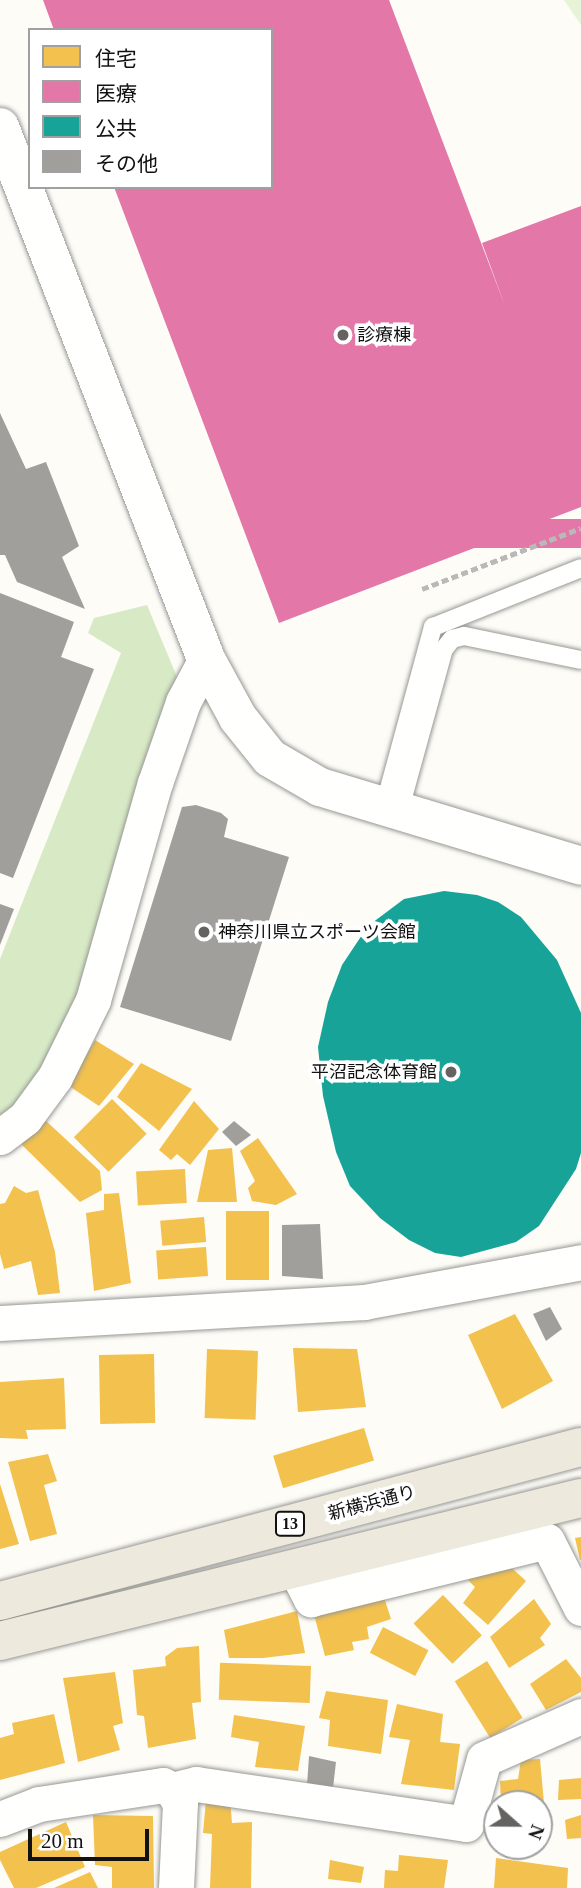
<!DOCTYPE html>
<meta charset="utf-8">
<style>
body{margin:0}
#map{position:relative;width:581px;height:1888px;overflow:hidden;background:#fdfcf7;font-family:"Times New Roman","Noto Sans JP",serif}
div>[style]{position:absolute}
.green>*{inset:0;background:#e7f3d7}
.forest>*{inset:0;background:#d8eac5}
.homes>*{inset:0;background:#f2c14e;transform-origin:0 0}
.health>*{inset:0;background:#e377a8;transform-origin:0 0}
.public>*{inset:0;background:#17a398}
.building>*{inset:0;background:#a19f9c}
.path>*{height:4.5px;margin-top:-2.25px;transform-origin:0;background:repeating-linear-gradient(90deg,#b9b9b8 0 7px,transparent 0 10.5px)}
.roads{filter:drop-shadow(0 0 2px #979795) drop-shadow(0 0 2px #979795)}
.service>*{height:18px;margin:-9px;padding:0 9px;transform-origin:9px;border-radius:9px;background:#fffffe}
.minor>*{height:35px;margin:-17.5px;padding:0 17.5px;transform-origin:17.5px;border-radius:17.5px;background:#fffffe}
.tertiary>*{height:38px;margin:-19px;padding:0 19px;transform-origin:19px;border-radius:19px;background:#fffffe}
.primary>*{height:38px;margin:-19px;padding:0 19px;transform-origin:19px;border-radius:19px;background:#ede9dc}
.dots>*{width:19px;height:19px;translate:-50% -50%;box-sizing:border-box;border:4px solid #fff;border-radius:50%}
span{translate:-50% -50%;white-space:nowrap;text-align:center;line-height:1.15;-webkit-text-stroke:7px #fff;paint-order:stroke}
.shield-label span{padding:2px 5px;background:#fff;border:2px solid;border-radius:5px;-webkit-text-stroke-width:0}
.shield-label{font-size:16px;color:#111;font-weight:700}
.poi-label{font-size:18px;color:#111}
.left{translate:0 -50%;text-align:left}
.right{translate:-100% -50%;text-align:right}
.street-label{font-size:18px;color:#111}
.legend{position:absolute;left:28px;top:28px;width:245px;height:161px;box-sizing:border-box;background:#fff;border:2px solid #a0a0a0;margin:0;padding:9px 12px;list-style:none;font-size:21px;color:#111}
.legend li{display:flex;align-items:center;gap:14px;height:35px}
.legend b{width:35px;border:2px solid #a0a0a0}
.north{position:absolute;left:483px;top:1790px;width:70px;height:70px;box-sizing:border-box;background:#fff;border:2px solid #a0a0a0;border-radius:50%;rotate:111deg;font-size:19px;font-weight:700;line-height:28px;text-align:center;color:#111}
.north::after{content:'';display:block;margin:auto;width:24px;height:32px;background:#646362;clip-path:polygon(50% 0,100% 100%,50% 72%,0 100%)}
.scale{position:absolute;left:28px;top:1829px;width:121px;height:32px;box-sizing:border-box;border:4px solid #111;border-top:0;padding-left:9px;font-size:21px;line-height:24px;white-space:nowrap;color:#111;-webkit-text-stroke:5px #fff;paint-order:stroke}
</style>
<div id="map">
<div class="green">
<i style="clip-path:polygon(564px 0,581px 0,581px 25px)"></i>
</div>
<div class="forest">
<i style="clip-path:polygon(147px 605px,180px 684px,69px 1038px,0 1123px,0 959px,121px 653px,88px 633px,94px 618px)"></i>
</div>
<div class="homes">
<i style="clip-path:polygon(95px 1040px,134px 1064px,99px 1106px,69px 1086px)"></i>
<i style="clip-path:polygon(141px 1063px,192px 1089px,159px 1131px,117px 1097px)"></i>
<i style="left:112px;top:1099px;width:49px;height:54px;rotate:45deg"></i>
<i style="clip-path:polygon(194px 1101px,219px 1129px,190px 1165px,177px 1154px,171px 1160px,159px 1150px)"></i>
<i style="clip-path:polygon(44px 1119px,100px 1171px,102px 1190px,80px 1202px,19px 1142px)"></i>
<i style="clip-path:polygon(258px 1138px,297px 1194px,276px 1205px,252px 1201px,248px 1188px,255px 1181px,240px 1151px)"></i>
<i style="clip-path:polygon(232px 1148px,237px 1202px,197px 1202px,208px 1150px)"></i>
<i style="left:185px;top:1169px;width:34px;height:49px;rotate:87deg"></i>
<i style="clip-path:polygon(14px 1186px,26px 1193px,38px 1190px,55px 1252px,60px 1293px,38px 1295px,31px 1261px,4px 1269px,0 1254px,0 1204px,5px 1203px)"></i>
<i style="clip-path:polygon(119px 1193px,131px 1283px,94px 1291px,86px 1213px,104px 1210px,104px 1194px)"></i>
<i style="left:226px;top:1211px;width:43px;height:69px"></i>
<i style="left:204px;top:1217px;width:25px;height:44px;rotate:85deg"></i>
<i style="left:206px;top:1247px;width:29px;height:50px;rotate:86deg"></i>
<i style="clip-path:polygon(515px 1314px,553px 1381px,502px 1409px,468px 1335px)"></i>
<i style="clip-path:polygon(293px 1348px,357px 1349px,366px 1407px,298px 1412px)"></i>
<i style="left:207px;top:1349px;width:51px;height:69px;rotate:2deg"></i>
<i style="left:154px;top:1354px;width:69px;height:55px;rotate:89deg"></i>
<i style="clip-path:polygon(64px 1378px,66px 1429px,26px 1430px,28px 1439px,0 1438px,0 1382px)"></i>
<i style="left:364px;top:1428px;width:34px;height:95px;rotate:73deg"></i>
<i style="clip-path:polygon(48px 1454px,57px 1481px,44px 1485px,57px 1534px,30px 1541px,8px 1462px)"></i>
<i style="clip-path:polygon(0 1484px,19px 1544px,0 1549px)"></i>
<i style="clip-path:polygon(581px 1537px,581px 1560px,580px 1560px,575px 1538px)"></i>
<i style="clip-path:polygon(500px 1557px,526px 1581px,488px 1625px,463px 1603px,475px 1587px,468px 1580px,479px 1569px,485px 1574px)"></i>
<i style="clip-path:polygon(382px 1591px,391px 1619px,367px 1627px,369px 1639px,352px 1642px,354px 1650px,325px 1656px,312px 1607px)"></i>
<i style="left:443px;top:1595px;width:56px;height:41px;rotate:46deg"></i>
<i style="clip-path:polygon(534px 1599px,551px 1624px,540px 1638px,545px 1645px,509px 1668px,490px 1637px)"></i>
<i style="clip-path:polygon(297px 1611px,305px 1653px,263px 1658px,229px 1658px,224px 1630px)"></i>
<i style="left:383px;top:1627px;width:51px;height:29px;rotate:27deg"></i>
<i style="clip-path:polygon(199px 1646px,201px 1702px,192px 1703px,196px 1739px,148px 1748px,144px 1716px,137px 1715px,133px 1670px,166px 1666px,165px 1657px,177px 1648px)"></i>
<i style="clip-path:polygon(566px 1659px,581px 1678px,581px 1692px,546px 1710px,530px 1684px)"></i>
<i style="left:487px;top:1661px;width:67px;height:38px;rotate:58deg"></i>
<i style="left:311px;top:1666px;width:37px;height:91px;rotate:92deg"></i>
<i style="clip-path:polygon(115px 1672px,123px 1723px,113px 1726px,120px 1750px,78px 1762px,63px 1678px)"></i>
<i style="clip-path:polygon(326px 1691px,388px 1700px,381px 1754px,328px 1746px,330px 1720px,319px 1718px)"></i>
<i style="clip-path:polygon(397px 1704px,443px 1714px,440px 1742px,460px 1744px,454px 1790px,401px 1784px,410px 1740px,389px 1737px)"></i>
<i style="clip-path:polygon(54px 1714px,65px 1763px,0 1780px,0 1738px,14px 1734px,12px 1723px)"></i>
<i style="clip-path:polygon(234px 1715px,305px 1726px,298px 1771px,255px 1767px,259px 1742px,231px 1737px)"></i>
<i style="clip-path:polygon(540px 1759px,546px 1825px,539px 1826px,539px 1804px,501px 1804px,500px 1781px,518px 1779px,521px 1760px)"></i>
<i style="clip-path:polygon(581px 1778px,581px 1799px,558px 1800px,559px 1780px)"></i>
<i style="clip-path:polygon(230px 1799px,232px 1823px,252px 1822px,251px 1888px,210px 1888px,212px 1834px,203px 1833px,206px 1800px)"></i>
<i style="clip-path:polygon(93px 1815px,153px 1816px,154px 1888px,112px 1888px,112px 1867px,95px 1865px)"></i>
<i style="clip-path:polygon(581px 1815px,581px 1838px,567px 1839px,565px 1820px)"></i>
<i style="clip-path:polygon(66px 1822px,85px 1867px,36px 1888px,14px 1888px,0 1860px,0 1852px)"></i>
<i style="clip-path:polygon(399px 1855px,448px 1860px,444px 1888px,384px 1888px,385px 1870px,398px 1871px)"></i>
<i style="clip-path:polygon(496px 1858px,568px 1868px,567px 1888px,494px 1888px)"></i>
<i style="clip-path:polygon(330px 1860px,364px 1867px,361px 1883px,328px 1879px)"></i>
<i style="clip-path:polygon(90px 1872px,98px 1888px,54px 1888px)"></i>
</div>
<div class="health">
<i style="clip-path:polygon(43px 0,389px 0,505px 306px,482px 243px,581px 206px,581px 507px,279px 623px,114px 187px,271px 187px,271px 30px,54px 30px)"></i>
<i style="left:581px;top:519px;width:29px;height:225px;rotate:90deg"></i>
</div>
<div class="public">
<i style="clip-path:polygon(444px 891px,477px 895px,498px 902px,521px 917px,557px 960px,581px 1013px,581px 1153px,576px 1169px,539px 1226px,516px 1242px,461px 1257px,435px 1253px,409px 1240px,380px 1218px,350px 1186px,336px 1152px,323px 1096px,318px 1047px,328px 1002px,342px 965px,368px 926px,404px 899px)"></i>
</div>
<div class="building">
<i style="clip-path:polygon(0 413px,26px 469px,46px 462px,79px 546px,62px 557px,85px 609px,17px 582px,5px 555px,0 555px)"></i>
<i style="clip-path:polygon(0 593px,74px 622px,61px 657px,94px 669px,13px 878px,0 873px)"></i>
<i style="clip-path:polygon(196px 805px,221px 813px,228px 819px,224px 837px,289px 857px,231px 1041px,120px 1007px,182px 807px)"></i>
<i style="clip-path:polygon(0 904px,14px 909px,0 945px)"></i>
<i style="clip-path:polygon(234px 1121px,251px 1135px,236px 1146px,222px 1132px)"></i>
<i style="clip-path:polygon(320px 1224px,323px 1279px,282px 1276px,282px 1225px)"></i>
<i style="clip-path:polygon(550px 1307px,562px 1329px,546px 1341px,533px 1314px)"></i>
<i style="clip-path:polygon(309px 1756px,336px 1762px,333px 1788px,307px 1785px)"></i>
</div>
<div class="path">
<i style="left:422px;top:589px;width:170px;rotate:-21deg"></i>
</div>
<div class="roads">
<div class="service">
<i style="left:384px;top:807px;width:187px;rotate:-74.8deg"></i>
<i style="left:433px;top:627px;width:159px;rotate:-21.7deg"></i>
<i style="left:399px;top:812px;width:169px;rotate:-74.6deg"></i>
<i style="left:444px;top:649px;width:13px;rotate:-51deg"></i>
<i style="left:452px;top:639px;width:12px;rotate:-14deg"></i>
<i style="left:464px;top:636px;width:119px;rotate:11.6deg"></i>
</div>
<div class="minor">
<i style="left:0;top:1137px;width:31px;rotate:-37deg"></i>
<i style="left:25px;top:1118px;width:51px;rotate:-53.8deg"></i>
<i style="left:55px;top:1077px;width:86px;rotate:-63.7deg"></i>
<i style="left:93px;top:1000px;width:226px;rotate:-74.1deg"></i>
<i style="left:155px;top:783px;width:86px;rotate:-70.9deg"></i>
<i style="left:183px;top:702px;width:49px;rotate:-61.9deg"></i>
<i style="left:0;top:1323px;width:365px;rotate:-3.3deg"></i>
<i style="left:364px;top:1302px;width:221px;rotate:-10.4deg"></i>
<i style="left:296px;top:1570px;width:33px;rotate:63deg"></i>
<i style="left:311px;top:1599px;width:243px;rotate:-13.8deg"></i>
<i style="left:547px;top:1541px;width:75px;rotate:63.1deg"></i>
<i style="left:172px;top:1790px;width:25px;rotate:-14deg"></i>
<i style="left:196px;top:1784px;width:273px;rotate:8.4deg"></i>
<i style="left:466px;top:1824px;width:67px;rotate:-74.5deg"></i>
<i style="left:484px;top:1759px;width:106px;rotate:-23.9deg"></i>
<i style="left:0;top:1819px;width:42px;rotate:-21deg"></i>
<i style="left:39px;top:1804px;width:125px;rotate:-8.7deg"></i>
<i style="left:163px;top:1785px;width:10px;rotate:29deg"></i>
<i style="left:172px;top:1790px;width:15px;rotate:58deg"></i>
<i style="left:180px;top:1803px;width:85px;rotate:92.7deg"></i>
</div>
<div class="tertiary">
<i style="left:0;top:127px;width:570px;rotate:68.83deg"></i>
<i style="left:206px;top:659px;width:67px;rotate:61.5deg"></i>
<i style="left:238px;top:718px;width:51px;rotate:51.3deg"></i>
<i style="left:270px;top:758px;width:58px;rotate:30.1deg"></i>
<i style="left:320px;top:787px;width:273px;rotate:16.8deg"></i>
</div>
<div class="primary">
<i style="left:0;top:1601px;width:601px;rotate:-14.85deg"></i>
<i style="left:0;top:1641px;width:598px;rotate:-13.83deg"></i>
</div>
</div>
<div class="dots">
<i style="left:343px;top:335px;background:#646362"></i>
<i style="left:204px;top:932px;background:#646362"></i>
<i style="left:451px;top:1072px;background:#646362"></i>
</div>
<div class="shield-label">
<span style="left:290px;top:1524px">13</span>
</div>
<div class="poi-label">
<span class="left" style="left:357px;top:335px">診療棟</span>
<span class="left" style="left:218px;top:932px">神奈川県立スポーツ会館</span>
<span class="right" style="left:437px;top:1072px">平沼記念体育館</span>
</div>
<div class="street-label">
<span style="left:372px;top:1503px;rotate:-15deg">新横浜通り</span>
</div>
<ul class="legend">
<li><b style="height:19px;background:#f2c14e"></b>住宅</li>
<li><b style="height:19px;background:#e377a8"></b>医療</li>
<li><b style="height:19px;background:#17a398"></b>公共</li>
<li><b style="height:19px;background:#a19f9c"></b>その他</li>
</ul>
<div class="north">N</div>
<div class="scale">20 m</div>
</div>
